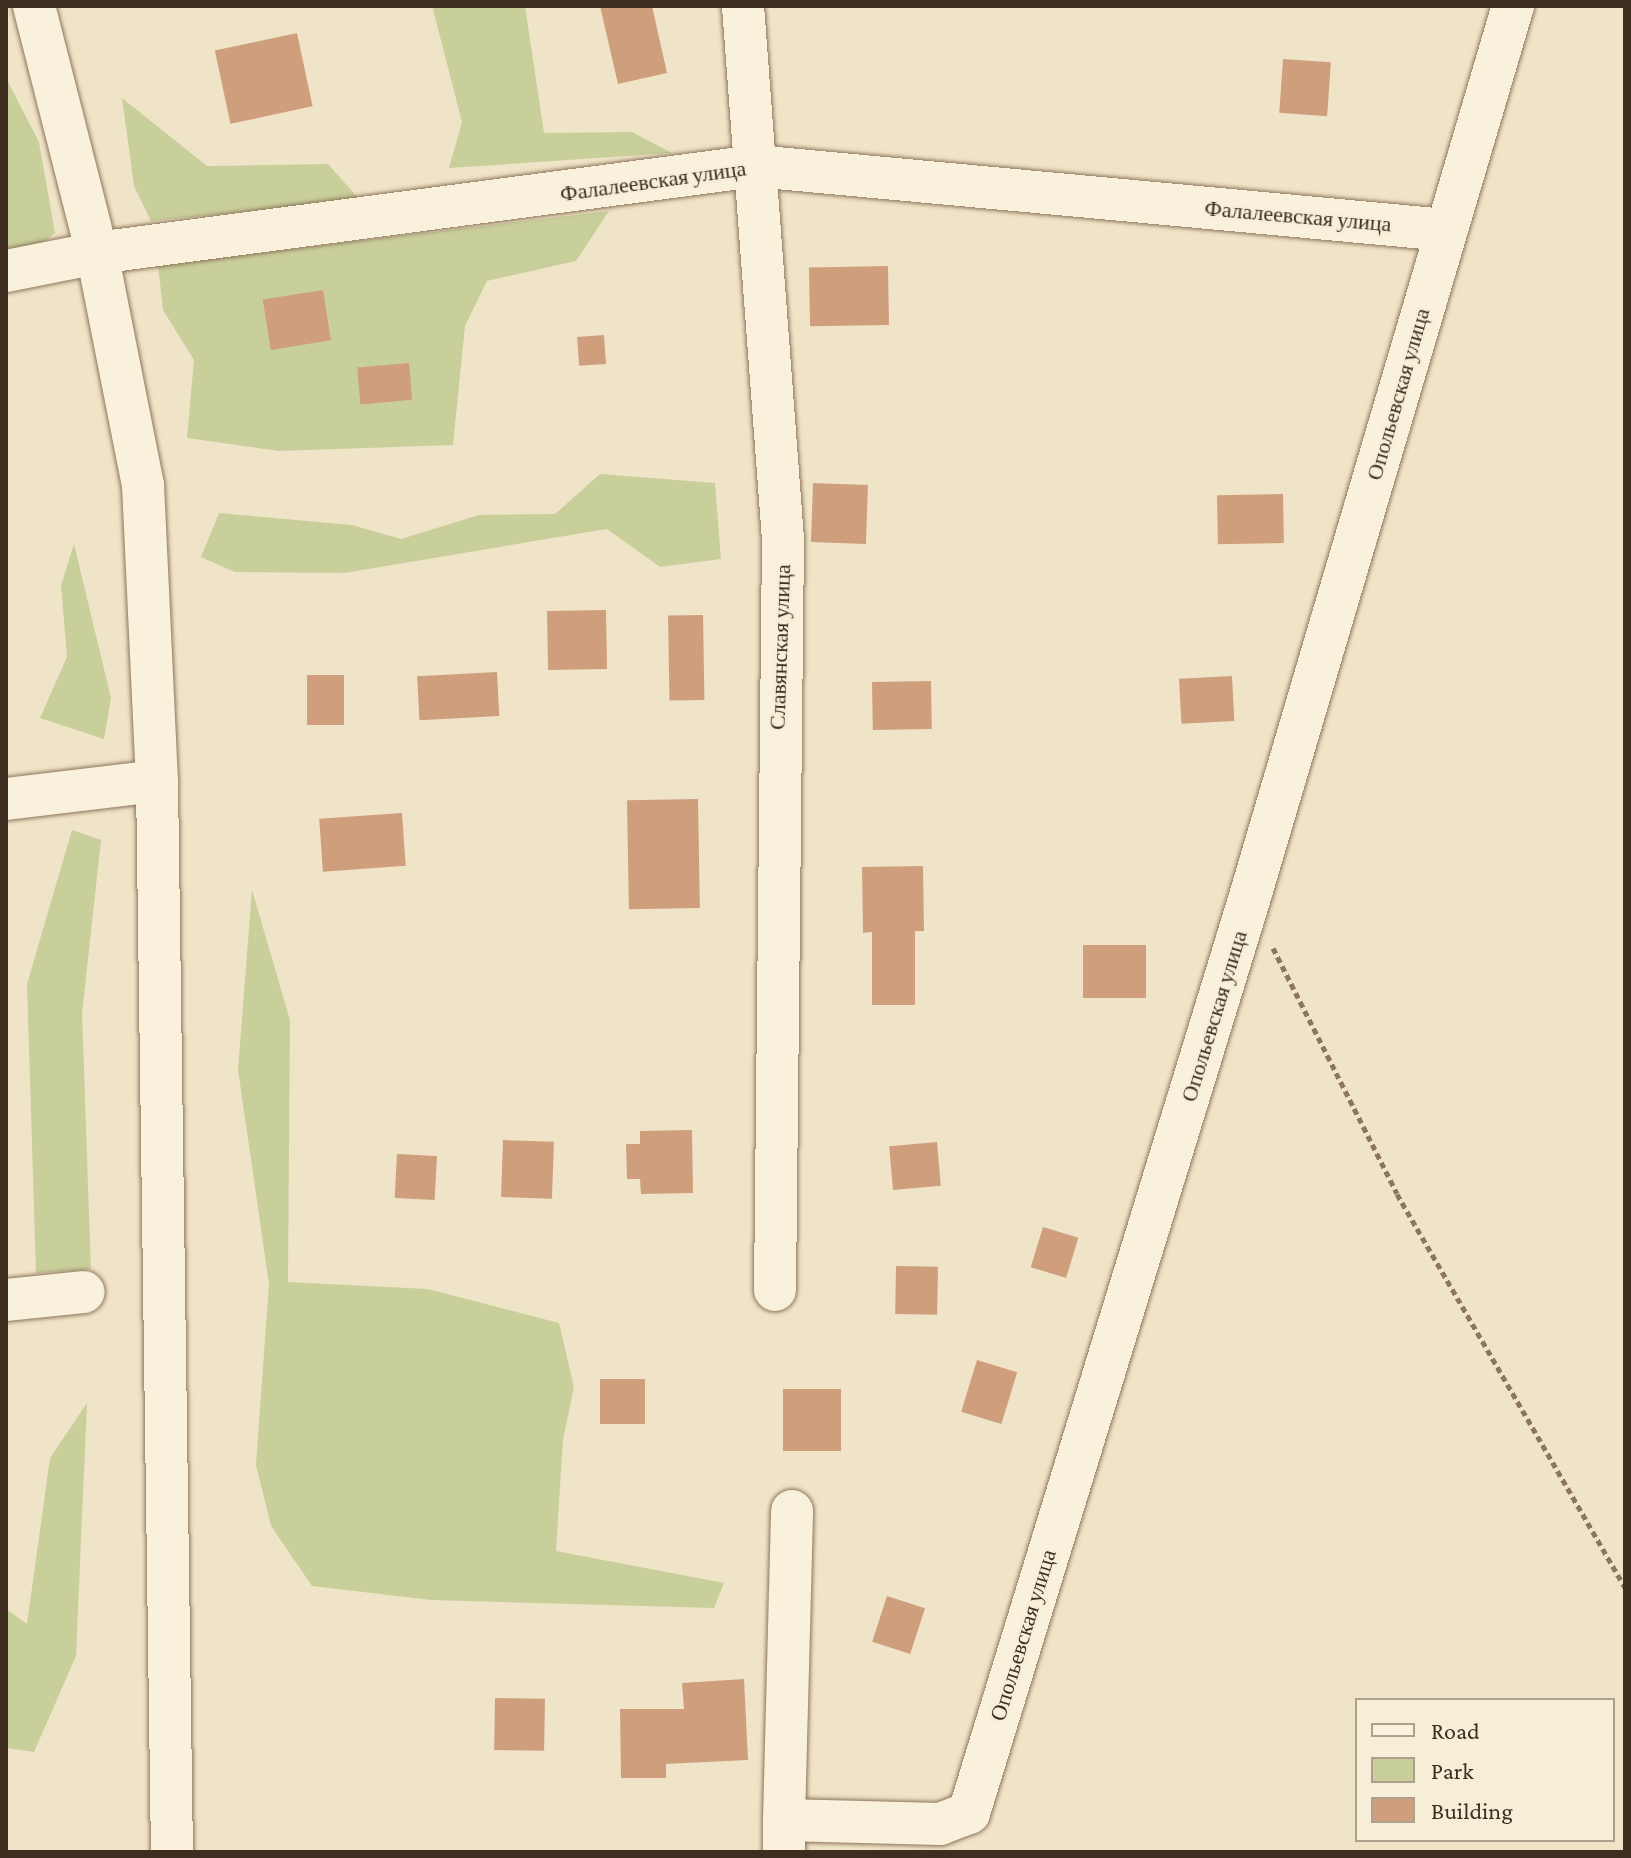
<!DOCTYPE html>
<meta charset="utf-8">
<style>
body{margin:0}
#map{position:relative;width:1631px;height:1858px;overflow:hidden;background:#f0e4c8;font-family:"Crimson Pro",serif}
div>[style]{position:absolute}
.green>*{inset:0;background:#c9cf9b}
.building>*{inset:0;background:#cf9f7d;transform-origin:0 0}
.path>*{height:5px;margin-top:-2.5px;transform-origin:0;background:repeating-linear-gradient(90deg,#8d765c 0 6px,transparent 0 10px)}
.roads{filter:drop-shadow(0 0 2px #8d765c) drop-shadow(0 0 2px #8d765c)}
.minor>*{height:42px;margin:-21px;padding:0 21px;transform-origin:21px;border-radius:21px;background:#faf1dc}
span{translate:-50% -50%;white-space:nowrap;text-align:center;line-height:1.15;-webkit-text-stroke:6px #f7eed8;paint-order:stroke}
.street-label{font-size:22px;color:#3d2e20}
.frame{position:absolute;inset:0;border:8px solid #3d2e20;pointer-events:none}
.legend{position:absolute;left:1355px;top:1698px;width:260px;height:144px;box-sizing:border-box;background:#f7eed8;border:2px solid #ada18e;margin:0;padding:10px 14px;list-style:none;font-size:24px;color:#3d2e20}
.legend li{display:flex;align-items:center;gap:16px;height:40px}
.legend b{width:40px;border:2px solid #ada18e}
</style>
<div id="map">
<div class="green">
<i style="clip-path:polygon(432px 6px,525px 6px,544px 133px,632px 132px,672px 153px,449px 168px,462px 122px)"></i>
<i style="clip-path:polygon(6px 78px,39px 142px,55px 233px,41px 244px,6px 250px)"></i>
<i style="clip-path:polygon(122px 98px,207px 166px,328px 164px,360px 200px,151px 221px,134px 186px)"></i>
<i style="clip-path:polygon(609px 211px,576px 261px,487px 281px,465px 326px,453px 445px,279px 451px,187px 438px,194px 360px,163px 310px,158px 265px)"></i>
<i style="clip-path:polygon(600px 474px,715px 483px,721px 559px,660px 567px,607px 529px,344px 573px,235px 572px,201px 557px,219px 513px,352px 525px,401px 539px,479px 515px,555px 514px)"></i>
<i style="clip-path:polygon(74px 544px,111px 698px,104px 739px,40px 718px,67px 657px,61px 585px)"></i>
<i style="clip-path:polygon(72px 830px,101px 840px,82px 1014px,91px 1269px,36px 1273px,27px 984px)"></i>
<i style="clip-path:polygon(252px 890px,290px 1020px,288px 1282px,428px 1289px,559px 1323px,574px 1387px,563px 1440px,556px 1551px,724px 1583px,714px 1608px,431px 1600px,312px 1586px,271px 1526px,256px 1465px,269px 1284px,238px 1070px)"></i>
<i style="clip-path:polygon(87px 1403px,76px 1656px,34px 1752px,6px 1748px,6px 1609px,27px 1624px,50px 1458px)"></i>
</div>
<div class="building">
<i style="clip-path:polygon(600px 6px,652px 6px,667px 73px,618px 84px)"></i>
<i style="left:297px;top:33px;width:75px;height:84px;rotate:78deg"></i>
<i style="left:1283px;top:59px;width:48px;height:54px;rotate:4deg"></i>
<i style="left:888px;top:266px;width:59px;height:79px;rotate:89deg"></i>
<i style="left:323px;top:290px;width:51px;height:61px;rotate:81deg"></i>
<i style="left:604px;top:335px;width:29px;height:27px;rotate:86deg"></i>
<i style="left:409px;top:363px;width:37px;height:52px;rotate:85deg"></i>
<i style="left:813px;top:483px;width:55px;height:59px;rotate:2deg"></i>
<i style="left:1283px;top:494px;width:49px;height:66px;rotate:89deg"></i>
<i style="left:606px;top:610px;width:59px;height:59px;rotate:89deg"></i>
<i style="left:703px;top:615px;width:85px;height:35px;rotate:89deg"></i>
<i style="left:497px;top:672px;width:44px;height:80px;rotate:87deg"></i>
<i style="left:307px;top:675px;width:37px;height:50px"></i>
<i style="left:1232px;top:676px;width:45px;height:53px;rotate:87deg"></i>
<i style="left:931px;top:681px;width:48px;height:59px;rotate:89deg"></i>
<i style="left:698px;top:799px;width:109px;height:71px;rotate:89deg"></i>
<i style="left:402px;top:813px;width:53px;height:83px;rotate:86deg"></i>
<i style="clip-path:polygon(923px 866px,924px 931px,915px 931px,915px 1005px,872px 1005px,872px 932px,863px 933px,862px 867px)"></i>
<i style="left:1083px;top:945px;width:63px;height:53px"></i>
<i style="clip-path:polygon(692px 1130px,693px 1193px,641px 1194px,640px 1179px,627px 1179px,626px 1144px,640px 1144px,640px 1131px)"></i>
<i style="left:503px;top:1140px;width:51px;height:57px;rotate:2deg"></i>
<i style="left:937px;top:1142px;width:44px;height:48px;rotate:85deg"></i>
<i style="left:397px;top:1154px;width:40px;height:44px;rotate:3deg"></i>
<i style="left:1043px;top:1227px;width:37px;height:42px;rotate:17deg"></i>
<i style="left:896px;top:1266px;width:42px;height:48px;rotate:1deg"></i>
<i style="left:977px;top:1360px;width:42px;height:54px;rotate:17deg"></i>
<i style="left:600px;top:1379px;width:45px;height:45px"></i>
<i style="left:783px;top:1389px;width:58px;height:62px"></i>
<i style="left:887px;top:1596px;width:40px;height:48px;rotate:18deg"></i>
<i style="clip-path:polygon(744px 1679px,748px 1760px,666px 1764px,666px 1778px,621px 1778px,620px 1709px,684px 1709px,682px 1683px)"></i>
<i style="left:495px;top:1698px;width:50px;height:52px;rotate:1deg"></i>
</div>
<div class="path">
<i style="left:1273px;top:948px;width:275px;rotate:63.2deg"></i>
<i style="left:1397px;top:1194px;width:455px;rotate:59.9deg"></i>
</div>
<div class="roads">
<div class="minor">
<i style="left:34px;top:6px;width:255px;rotate:75.7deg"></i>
<i style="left:97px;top:253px;width:237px;rotate:78.8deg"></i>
<i style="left:143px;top:485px;width:296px;rotate:87.3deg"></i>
<i style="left:157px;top:781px;width:1071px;rotate:89.2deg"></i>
<i style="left:743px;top:6px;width:534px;rotate:85.71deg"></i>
<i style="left:783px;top:539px;width:751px;rotate:90.61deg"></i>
<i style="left:6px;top:271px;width:93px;rotate:-11.2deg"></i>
<i style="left:97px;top:253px;width:664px;rotate:-7.53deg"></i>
<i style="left:755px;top:166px;width:694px;rotate:5.29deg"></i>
<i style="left:6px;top:799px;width:152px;rotate:-6.8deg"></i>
<i style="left:6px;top:1300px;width:78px;rotate:-5.9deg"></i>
<i style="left:784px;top:1820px;width:309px;rotate:-88.5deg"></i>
<i style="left:784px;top:1852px;width:32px;rotate:-90deg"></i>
<i style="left:784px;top:1820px;width:156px;rotate:1.5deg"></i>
<i style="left:940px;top:1824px;width:31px;rotate:-21deg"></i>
<i style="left:969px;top:1813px;width:955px;rotate:-72.95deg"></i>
<i style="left:1249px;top:900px;width:932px;rotate:-73.55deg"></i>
</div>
</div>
<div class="street-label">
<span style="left:653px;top:181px;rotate:-8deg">Фалалеевская улица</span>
<span style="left:1298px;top:216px;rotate:5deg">Фалалеевская улица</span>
<span style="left:1398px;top:394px;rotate:-74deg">Опольевская улица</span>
<span style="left:780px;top:647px;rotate:-88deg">Славянская улица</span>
<span style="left:1214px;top:1016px;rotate:-73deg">Опольевская улица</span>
<span style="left:1023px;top:1635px;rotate:-73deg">Опольевская улица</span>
</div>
<div class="frame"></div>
<ul class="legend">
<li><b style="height:10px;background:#faf1dc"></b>Road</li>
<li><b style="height:22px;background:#c9cf9b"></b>Park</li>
<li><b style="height:22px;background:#cf9f7d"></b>Building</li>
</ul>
</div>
